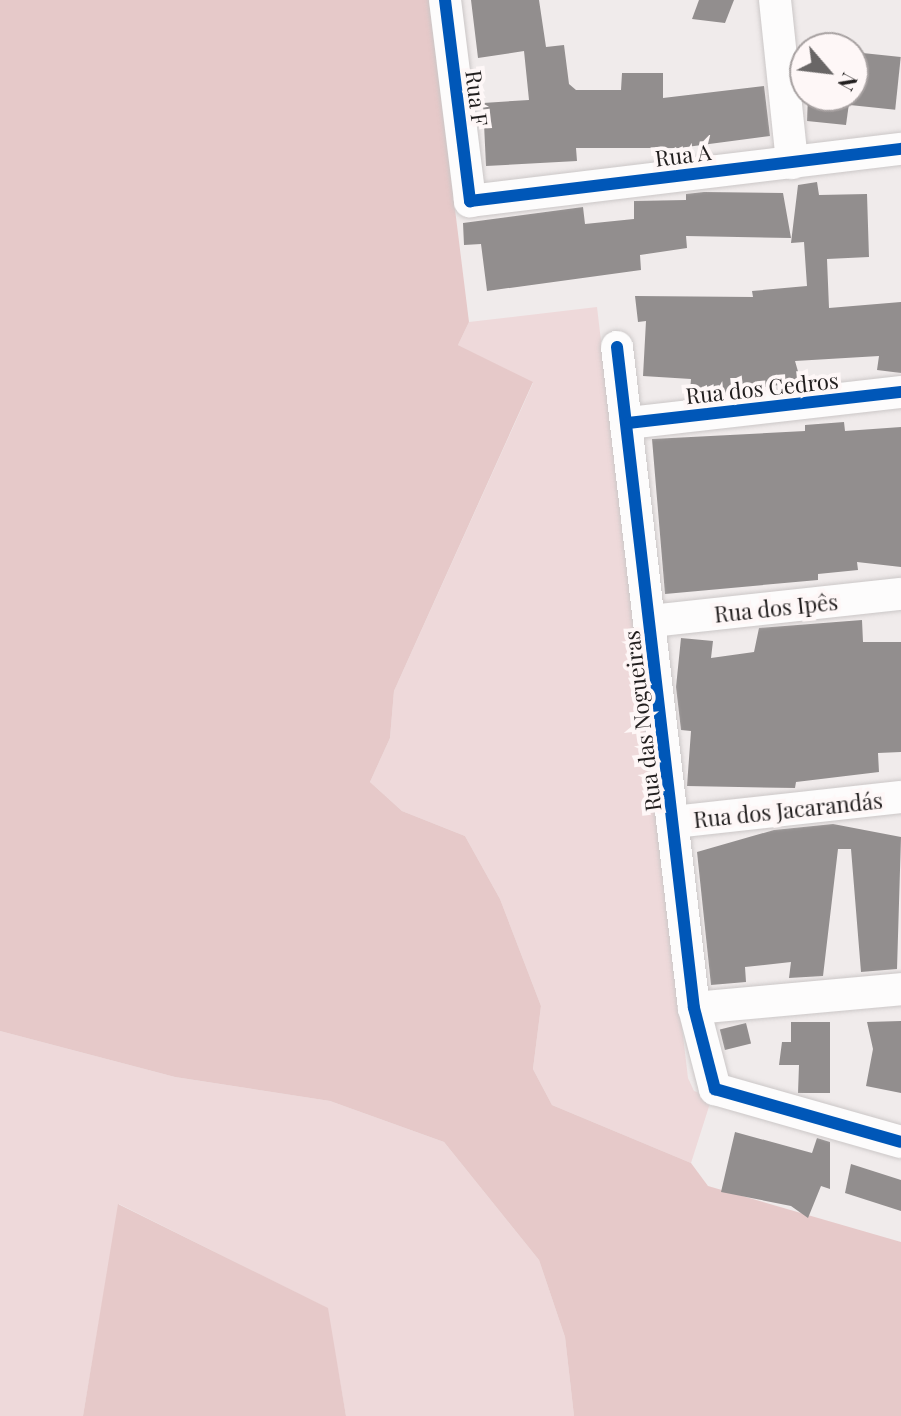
<!DOCTYPE html>
<meta charset="utf-8">
<style>
body{margin:0}
#map{position:relative;width:901px;height:1416px;overflow:hidden;background:#f0ebeb;font-family:"Playfair Display",serif}
div>[style]{position:absolute}
.green>*{inset:0;background:#eed9da}
.forest>*{inset:0;background:#e6c9c9}
.building>*{inset:0;background:#928e8e;transform-origin:0 0}
.roads{filter:drop-shadow(0 0 2px #cbc7c7) drop-shadow(0 0 2px #cbc7c7)}
.minor>*{height:32px;margin:-16px;padding:0 16px;transform-origin:16px;border-radius:16px;background:#fdfcfc}
.cycleway>*{height:12px;margin:-6px;padding:0 6px;transform-origin:6px;border-radius:6px;background:#0057b8}
span{translate:-50% -50%;white-space:nowrap;text-align:center;line-height:1.15;-webkit-text-stroke:8px #fef7f7;paint-order:stroke}
.street-label{font-size:22px;color:#211e1e}
.north{position:absolute;left:789px;top:32px;width:80px;height:80px;box-sizing:border-box;background:#fef7f7;border:2px solid #a6a0a0;border-radius:50%;rotate:118deg;font-size:22px;font-weight:700;line-height:32px;text-align:center;color:#211e1e}
.north::after{content:'';display:block;margin:auto;width:28px;height:36px;background:#696666;clip-path:polygon(50% 0,100% 100%,50% 72%,0 100%)}
</style>
<div id="map">
<div class="green">
<i style="clip-path:polygon(597px 307px,688px 1078px,694px 1091px,712px 1097px,691px 1163px,552px 1105px,533px 1069px,541px 1006px,500px 899px,465px 836px,402px 811px,370px 782px,390px 738px,394px 691px,533px 383px,458px 345px,469px 322px)"></i>
<i style="clip-path:polygon(0 1031px,175px 1077px,330px 1101px,444px 1142px,539px 1260px,565px 1337px,574px 1416px,346px 1416px,327px 1308px,119px 1204px,83px 1416px,0 1416px)"></i>
</div>
<div class="forest">
<i style="clip-path:polygon(0 0,429px 0,469px 322px,458px 345px,533px 382px,394px 691px,390px 738px,370px 782px,402px 811px,465px 836px,500px 899px,541px 1006px,533px 1069px,552px 1105px,691px 1163px,708px 1186px,901px 1242px,901px 1416px,574px 1416px,565px 1337px,539px 1260px,444px 1142px,330px 1101px,175px 1077px,0 1031px)"></i>
<i style="clip-path:polygon(118px 1204px,328px 1308px,346px 1416px,83px 1416px)"></i>
</div>
<div class="building">
<i style="clip-path:polygon(471px 0,539px 0,546px 47px,564px 45px,569px 84px,576px 90px,621px 90px,622px 73px,663px 73px,663px 98px,764px 86px,770px 136px,679px 148px,576px 148px,577px 161px,486px 166px,483px 103px,529px 100px,524px 51px,478px 58px)"></i>
<i style="clip-path:polygon(699px 0,734px 0,725px 23px,692px 19px)"></i>
<i style="left:853px;top:52px;width:48px;height:53px;rotate:6deg"></i>
<i style="clip-path:polygon(808px 96px,850px 96px,846px 125px,807px 121px)"></i>
<i style="clip-path:polygon(817px 182px,819px 195px,867px 194px,869px 257px,827px 259px,829px 308px,901px 302px,901px 373px,877px 370px,879px 356px,795px 361px,801px 382px,715px 394px,690px 391px,691px 379px,643px 376px,646px 321px,638px 322px,635px 296px,753px 297px,752px 291px,807px 286px,804px 242px,791px 243px,798px 185px)"></i>
<i style="clip-path:polygon(704px 192px,783px 193px,791px 238px,686px 236px,687px 248px,640px 255px,641px 270px,487px 291px,481px 244px,464px 245px,463px 223px,583px 207px,585px 224px,634px 219px,634px 201px,686px 200px,686px 194px)"></i>
<i style="clip-path:polygon(844px 422px,845px 431px,901px 427px,901px 567px,857px 562px,858px 570px,818px 574px,818px 580px,665px 594px,652px 439px,805px 431px,805px 425px)"></i>
<i style="clip-path:polygon(862px 620px,863px 642px,901px 642px,901px 752px,878px 753px,879px 772px,796px 782px,795px 788px,687px 786px,691px 731px,681px 730px,676px 687px,681px 638px,713px 641px,711px 658px,754px 652px,759px 628px)"></i>
<i style="clip-path:polygon(833px 824px,901px 837px,897px 969px,861px 972px,851px 849px,838px 849px,823px 976px,789px 978px,791px 962px,745px 967px,746px 982px,711px 985px,697px 852px,774px 830px)"></i>
<i style="clip-path:polygon(901px 1021px,901px 1093px,866px 1086px,873px 1049px,867px 1022px)"></i>
<i style="clip-path:polygon(791px 1022px,830px 1022px,830px 1093px,798px 1093px,799px 1065px,779px 1065px,782px 1042px,791px 1042px)"></i>
<i style="left:746px;top:1023px;width:21px;height:27px;rotate:76deg"></i>
<i style="clip-path:polygon(735px 1132px,812px 1153px,817px 1138px,830px 1142px,830px 1189px,821px 1186px,808px 1218px,791px 1206px,721px 1192px)"></i>
<i style="clip-path:polygon(851px 1164px,901px 1180px,901px 1211px,845px 1193px)"></i>
</div>
<div class="roads">
<div class="minor">
<i style="left:445px;top:0;width:203px;rotate:82.9deg"></i>
<i style="left:470px;top:201px;width:434px;rotate:-6.9deg"></i>
<i style="left:775px;top:0;width:164px;rotate:84deg"></i>
<i style="left:617px;top:347px;width:665px;rotate:83.36deg"></i>
<i style="left:694px;top:1008px;width:84px;rotate:75.5deg"></i>
<i style="left:715px;top:1089px;width:193px;rotate:15.9deg"></i>
<i style="left:628px;top:423px;width:275px;rotate:-6.5deg"></i>
<i style="left:651px;top:621px;width:251px;rotate:-6.2deg"></i>
<i style="left:674px;top:822px;width:228px;rotate:-6.3deg"></i>
<i style="left:694px;top:1008px;width:208px;rotate:-5.2deg"></i>
</div>
</div>
<div class="cycleway">
<i style="left:445px;top:0;width:203px;rotate:82.9deg"></i>
<i style="left:470px;top:201px;width:434px;rotate:-6.9deg"></i>
<i style="left:617px;top:347px;width:665px;rotate:83.36deg"></i>
<i style="left:694px;top:1008px;width:84px;rotate:75.5deg"></i>
<i style="left:715px;top:1089px;width:193px;rotate:15.9deg"></i>
<i style="left:628px;top:423px;width:275px;rotate:-6.5deg"></i>
</div>
<div class="street-label">
<span style="left:477px;top:98px;rotate:83deg">Rua F</span>
<span style="left:683px;top:155px;rotate:-7deg">Rua A</span>
<span style="left:762px;top:388px;rotate:-6deg">Rua dos Cedros</span>
<span style="left:776px;top:608px;rotate:-6deg">Rua dos Ipês</span>
<span style="left:642px;top:721px;rotate:-97deg">Rua das Nogueiras</span>
<span style="left:788px;top:810px;rotate:-6deg">Rua dos Jacarandás</span>
</div>
<div class="north">N</div>
</div>
